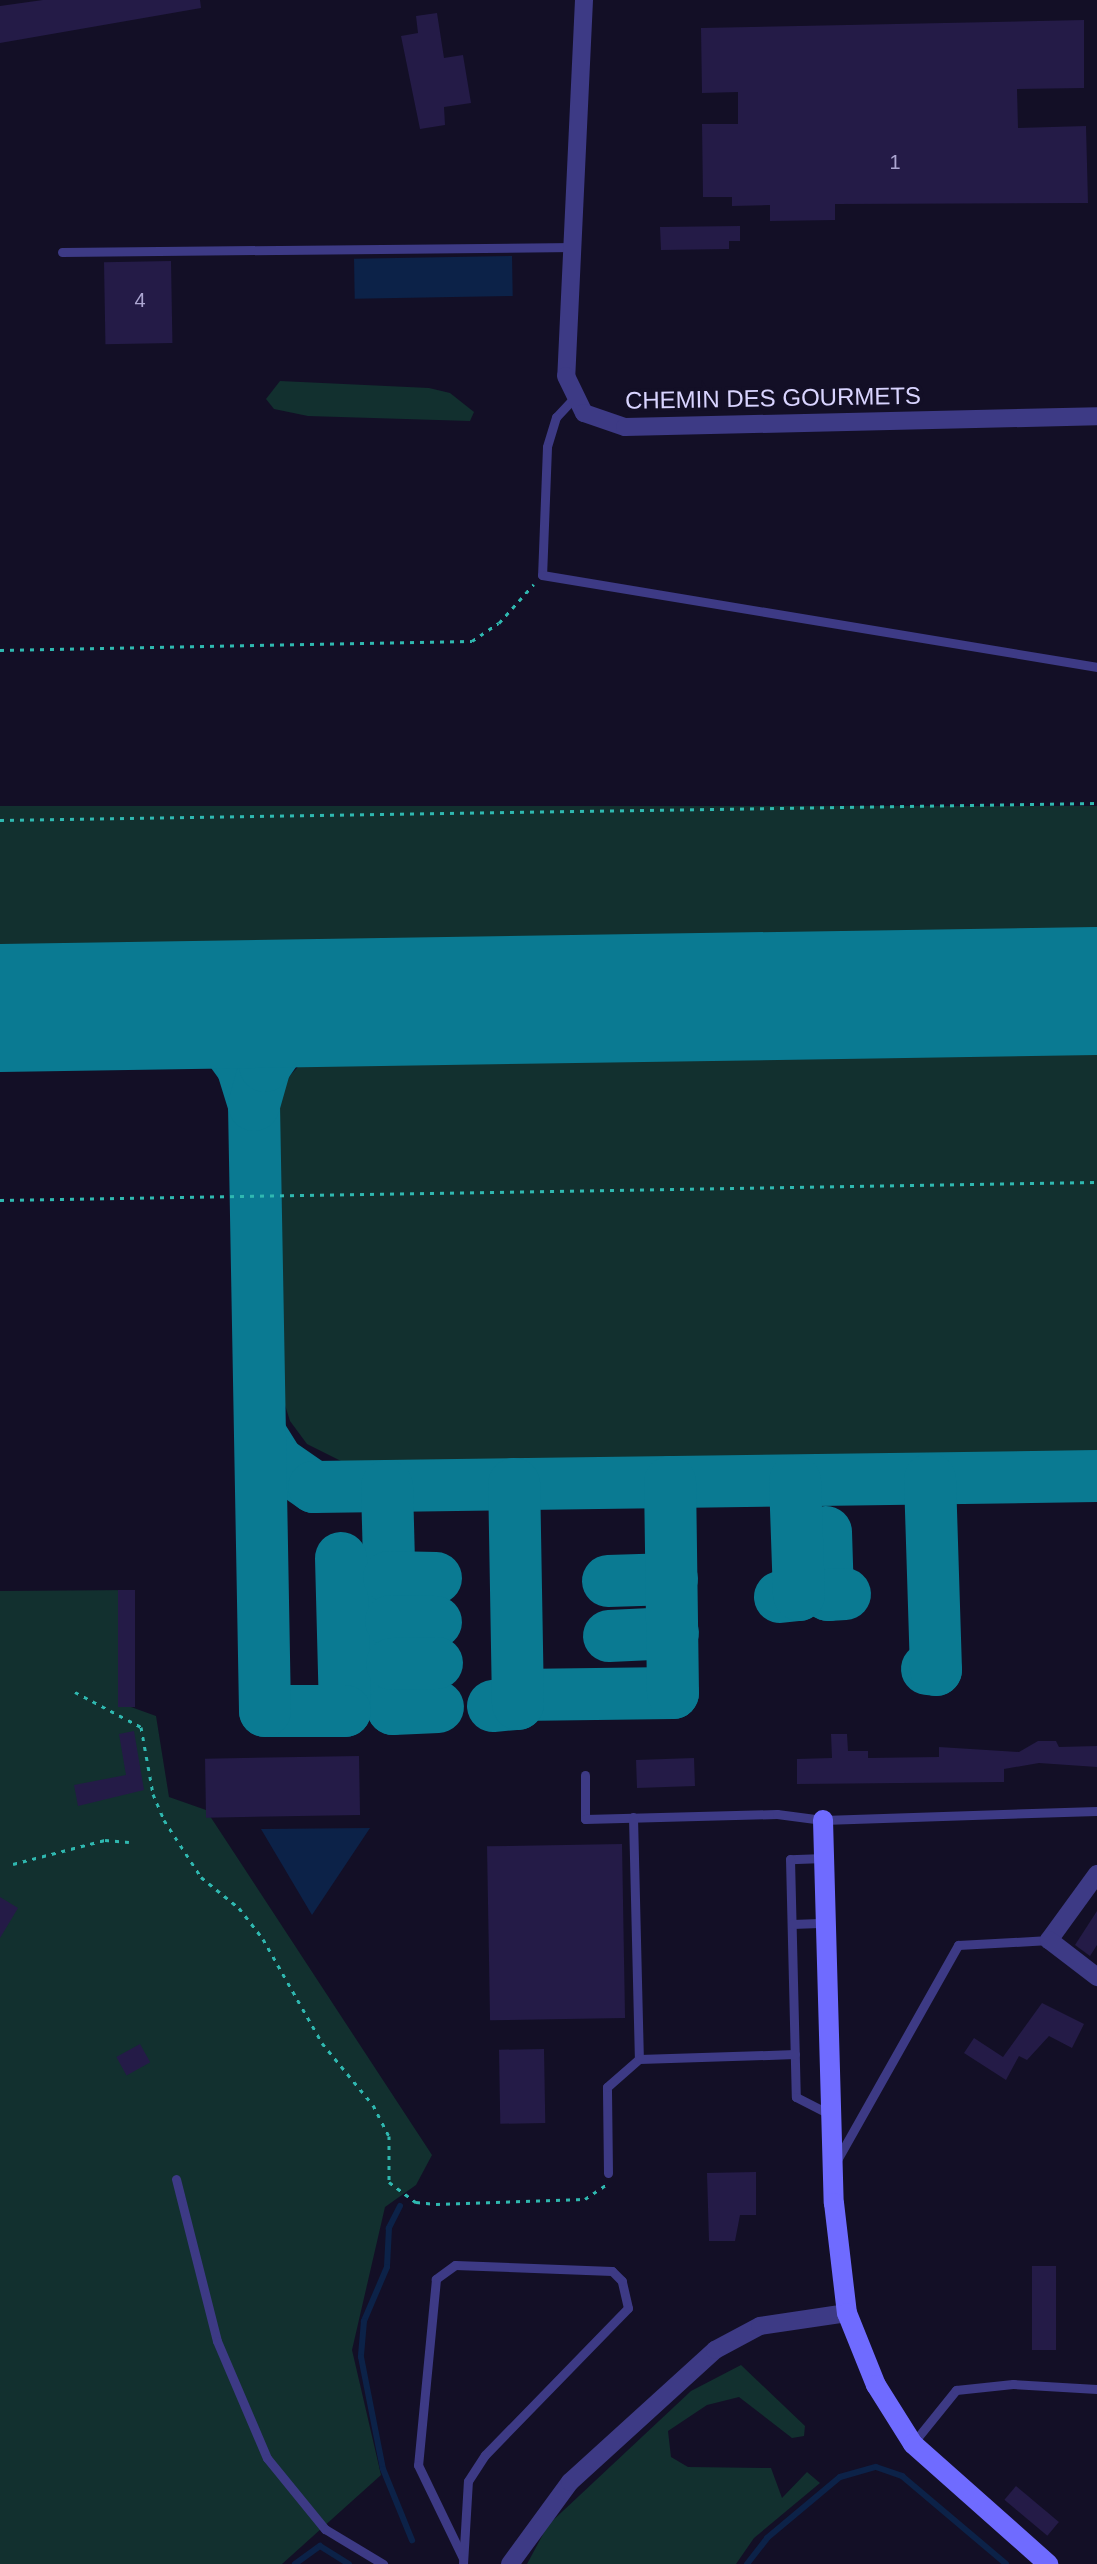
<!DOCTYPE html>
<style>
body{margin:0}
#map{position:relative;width:1097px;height:2564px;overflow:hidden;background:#130f26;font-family:Arial,sans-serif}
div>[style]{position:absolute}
.green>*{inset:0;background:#12302f;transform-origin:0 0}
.water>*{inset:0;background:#0c2248;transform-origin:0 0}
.stream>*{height:6px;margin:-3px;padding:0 3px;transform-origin:3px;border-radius:3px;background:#0c2248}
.taxiway>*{height:52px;margin:-26px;padding:0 26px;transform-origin:26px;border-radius:26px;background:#0a7a92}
.runway>*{height:128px;margin:-64px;padding:0 64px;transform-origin:64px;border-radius:64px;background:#0a7a92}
.building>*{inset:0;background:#241b47;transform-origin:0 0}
.path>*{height:3px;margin-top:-1.5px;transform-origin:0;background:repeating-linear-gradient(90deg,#2fb8b0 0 4px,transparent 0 10px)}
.lane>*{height:9px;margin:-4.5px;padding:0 4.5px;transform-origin:4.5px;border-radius:4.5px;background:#3d3a85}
.street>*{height:18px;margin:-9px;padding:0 9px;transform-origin:9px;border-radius:9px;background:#3d3a85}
.secondary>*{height:20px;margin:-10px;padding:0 10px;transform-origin:10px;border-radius:10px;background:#6f6bff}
span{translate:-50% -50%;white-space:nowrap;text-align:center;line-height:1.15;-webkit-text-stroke:7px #130f26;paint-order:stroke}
.number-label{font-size:20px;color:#aca6d1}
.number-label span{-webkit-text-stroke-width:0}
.street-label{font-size:24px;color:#d9d4ff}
</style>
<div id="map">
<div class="green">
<i style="clip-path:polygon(280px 381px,429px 388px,450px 393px,474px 412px,470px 421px,308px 416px,274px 409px,266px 399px)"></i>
<i style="left:1097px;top:806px;width:143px;height:1097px;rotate:90deg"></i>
<i style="clip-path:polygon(1097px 1035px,1097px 1455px,353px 1467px,307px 1444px,290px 1421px,280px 1389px,276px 1113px,282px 1084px,311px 1053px,332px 1045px)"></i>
<i style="clip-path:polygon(135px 1590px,131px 1707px,156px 1716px,169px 1797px,206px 1810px,432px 2155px,416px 2185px,385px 2207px,352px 2350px,381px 2475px,282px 2564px,0 2564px,0 1591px)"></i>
<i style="clip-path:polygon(741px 2365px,805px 2426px,804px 2436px,792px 2438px,739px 2397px,707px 2405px,668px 2431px,671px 2457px,688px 2467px,771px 2468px,782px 2498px,807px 2472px,820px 2483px,754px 2538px,736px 2564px,527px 2564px,548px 2525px,691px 2391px)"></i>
</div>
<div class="water">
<i style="left:512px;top:256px;width:40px;height:158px;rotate:89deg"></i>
<i style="clip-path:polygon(370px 1828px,312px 1915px,261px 1829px)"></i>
</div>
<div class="stream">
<i style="left:400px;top:2206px;width:25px;rotate:117deg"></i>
<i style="left:389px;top:2228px;width:39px;rotate:93deg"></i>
<i style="left:387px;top:2267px;width:59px;rotate:113.1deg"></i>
<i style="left:364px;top:2321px;width:36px;rotate:95deg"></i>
<i style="left:361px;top:2357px;width:114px;rotate:78.9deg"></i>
<i style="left:383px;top:2469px;width:77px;rotate:67.8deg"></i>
<i style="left:295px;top:2564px;width:31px;rotate:-36deg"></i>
<i style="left:320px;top:2546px;width:34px;rotate:32deg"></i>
<i style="left:747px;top:2564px;width:33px;rotate:-52deg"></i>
<i style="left:767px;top:2538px;width:95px;rotate:-39.9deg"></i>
<i style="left:840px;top:2477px;width:37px;rotate:-16deg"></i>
<i style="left:876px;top:2467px;width:28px;rotate:19deg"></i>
<i style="left:902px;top:2476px;width:136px;rotate:40.2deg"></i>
</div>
<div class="taxiway">
<i style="left:145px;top:1006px;width:48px;rotate:14.6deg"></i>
<i style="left:191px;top:1018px;width:34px;rotate:32deg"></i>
<i style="left:220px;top:1036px;width:37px;rotate:54deg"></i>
<i style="left:242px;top:1066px;width:41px;rotate:72.9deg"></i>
<i style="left:263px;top:1438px;width:28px;rotate:58deg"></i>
<i style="left:278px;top:1462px;width:44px;rotate:34.8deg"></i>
<i style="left:314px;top:1487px;width:783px;rotate:-0.8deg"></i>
<i style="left:387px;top:1486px;width:223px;rotate:88.5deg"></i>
<i style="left:393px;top:1709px;width:45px;rotate:-2.5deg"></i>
<i style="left:826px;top:1532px;width:63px;rotate:88.2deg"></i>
<i style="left:828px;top:1595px;width:17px;rotate:-3deg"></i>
<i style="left:341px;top:1558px;width:153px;rotate:88.5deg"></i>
<i style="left:345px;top:1711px;width:80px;rotate:180deg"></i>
<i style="left:265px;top:1711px;width:606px;rotate:-91.04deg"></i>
<i style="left:254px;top:1105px;width:41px;rotate:-74.2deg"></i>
<i style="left:265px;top:1066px;width:37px;rotate:-55deg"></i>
<i style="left:286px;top:1036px;width:72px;rotate:-28deg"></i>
<i style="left:389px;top:1577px;width:47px;rotate:1.2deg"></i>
<i style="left:608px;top:1581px;width:64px;rotate:-1.8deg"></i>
<i style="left:780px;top:1597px;width:19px;rotate:-6deg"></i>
<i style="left:799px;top:1595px;width:114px;rotate:-92deg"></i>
<i style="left:391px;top:1621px;width:45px;rotate:1.3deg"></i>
<i style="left:609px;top:1636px;width:64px;rotate:-2.7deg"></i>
<i style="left:392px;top:1664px;width:45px;rotate:-1.3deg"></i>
<i style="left:927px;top:1669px;width:9px;rotate:6deg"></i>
<i style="left:936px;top:1670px;width:191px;rotate:-91.8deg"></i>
<i style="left:518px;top:1695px;width:155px;rotate:-0.7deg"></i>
<i style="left:673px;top:1693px;width:211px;rotate:-90.8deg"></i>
<i style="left:493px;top:1706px;width:25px;rotate:-5deg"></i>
<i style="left:518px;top:1704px;width:220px;rotate:-91deg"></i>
</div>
<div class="runway">
<i style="left:0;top:1008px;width:1097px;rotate:-0.89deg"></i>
</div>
<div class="building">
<i style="clip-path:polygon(43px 0,200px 0,201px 8px,0 43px,0 6px)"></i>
<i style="clip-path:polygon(437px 13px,444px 58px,463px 55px,471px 103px,444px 107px,445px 125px,420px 129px,401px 36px,418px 33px,416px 16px)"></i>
<i style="clip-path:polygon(1084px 20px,1084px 88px,1017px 89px,1018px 128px,1086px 126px,1088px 203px,835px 204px,835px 220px,770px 221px,770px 205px,732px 206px,732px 197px,703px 197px,702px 124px,738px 124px,738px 92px,702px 93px,701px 28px)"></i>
<i style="clip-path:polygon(740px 226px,740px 241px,729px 241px,729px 249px,661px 250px,660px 227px)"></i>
<i style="left:171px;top:261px;width:82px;height:67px;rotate:89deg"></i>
<i style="left:118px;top:1590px;width:17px;height:117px"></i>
<i style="clip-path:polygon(134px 1731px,144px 1790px,78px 1806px,74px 1785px,126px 1775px,119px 1734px)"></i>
<i style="clip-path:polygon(831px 1734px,847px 1734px,848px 1751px,868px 1751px,868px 1758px,939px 1757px,939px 1747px,1019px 1752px,1038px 1741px,1056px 1741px,1059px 1747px,1097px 1746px,1097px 1767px,1039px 1763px,1004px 1769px,1004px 1782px,797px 1784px,797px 1759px,832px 1758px)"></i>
<i style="left:359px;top:1756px;width:59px;height:154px;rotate:89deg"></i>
<i style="left:694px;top:1758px;width:28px;height:58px;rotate:88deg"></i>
<i style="left:622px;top:1844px;width:174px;height:135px;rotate:89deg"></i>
<i style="clip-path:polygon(0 1897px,18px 1908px,0 1938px)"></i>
<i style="clip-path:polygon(1097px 1911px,1097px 1945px,1090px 1956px,1075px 1945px)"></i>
<i style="clip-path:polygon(1042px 2003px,1084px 2024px,1072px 2048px,1049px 2036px,1027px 2060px,1019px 2056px,1006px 2080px,964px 2053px,974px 2038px,1003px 2057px)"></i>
<i style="left:140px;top:2044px;width:21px;height:27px;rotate:61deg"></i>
<i style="left:544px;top:2049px;width:74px;height:45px;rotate:89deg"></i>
<i style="clip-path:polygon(756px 2172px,756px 2215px,740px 2215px,735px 2241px,709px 2241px,707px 2173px)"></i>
<i style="left:1032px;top:2266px;width:24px;height:84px"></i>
<i style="left:1016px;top:2486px;width:56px;height:18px;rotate:40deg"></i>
</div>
<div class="path">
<i style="left:0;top:650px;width:472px;rotate:-1.1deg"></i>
<i style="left:472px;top:641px;width:32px;rotate:-34deg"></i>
<i style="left:499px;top:623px;width:52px;rotate:-48.1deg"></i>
<i style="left:0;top:820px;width:1097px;rotate:-0.89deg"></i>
<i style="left:0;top:1200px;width:1097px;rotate:-0.94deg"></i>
<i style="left:75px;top:1692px;width:75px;rotate:27.9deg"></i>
<i style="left:141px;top:1727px;width:68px;rotate:79.8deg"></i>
<i style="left:153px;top:1794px;width:28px;rotate:67deg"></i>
<i style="left:164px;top:1820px;width:68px;rotate:57deg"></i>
<i style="left:201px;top:1877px;width:49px;rotate:39.2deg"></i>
<i style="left:239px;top:1908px;width:39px;rotate:52deg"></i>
<i style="left:263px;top:1939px;width:120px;rotate:60.4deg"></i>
<i style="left:322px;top:2043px;width:80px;rotate:50.6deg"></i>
<i style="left:373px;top:2105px;width:35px;rotate:63deg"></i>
<i style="left:389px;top:2136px;width:46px;rotate:90deg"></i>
<i style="left:389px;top:2182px;width:34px;rotate:37deg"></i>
<i style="left:416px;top:2202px;width:20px;rotate:6deg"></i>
<i style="left:436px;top:2204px;width:149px;rotate:-1.9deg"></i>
<i style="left:585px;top:2199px;width:25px;rotate:-34deg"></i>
<i style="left:13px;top:1864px;width:95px;rotate:-14.6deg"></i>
<i style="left:105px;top:1840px;width:24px;rotate:5deg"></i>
</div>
<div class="lane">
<i style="left:62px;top:252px;width:513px;rotate:-0.56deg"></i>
<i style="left:573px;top:399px;width:25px;rotate:133deg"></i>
<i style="left:556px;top:417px;width:31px;rotate:107deg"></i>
<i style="left:547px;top:447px;width:128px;rotate:92.2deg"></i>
<i style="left:542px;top:575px;width:563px;rotate:9.41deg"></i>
<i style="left:585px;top:1775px;width:44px;rotate:90deg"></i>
<i style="left:585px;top:1819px;width:192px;rotate:-1.5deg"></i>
<i style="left:777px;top:1814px;width:46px;rotate:7.4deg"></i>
<i style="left:823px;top:1820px;width:274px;rotate:-1.9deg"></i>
<i style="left:633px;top:1817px;width:242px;rotate:88.6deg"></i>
<i style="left:824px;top:1858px;width:34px;rotate:178deg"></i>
<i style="left:790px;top:1859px;width:238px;rotate:88.6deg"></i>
<i style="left:796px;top:2097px;width:39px;rotate:27deg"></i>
<i style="left:792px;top:1924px;width:34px;rotate:-2deg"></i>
<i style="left:837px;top:2160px;width:247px;rotate:-60.6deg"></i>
<i style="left:958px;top:1945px;width:91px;rotate:-3.1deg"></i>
<i style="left:608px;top:2173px;width:86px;rotate:-90.7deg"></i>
<i style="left:607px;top:2087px;width:43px;rotate:-41.2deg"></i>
<i style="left:639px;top:2059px;width:156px;rotate:-1.8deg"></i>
<i style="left:176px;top:2179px;width:167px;rotate:75.8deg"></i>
<i style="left:217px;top:2341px;width:127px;rotate:66.9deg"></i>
<i style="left:267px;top:2458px;width:92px;rotate:50.8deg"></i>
<i style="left:325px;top:2529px;width:68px;rotate:31.1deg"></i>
<i style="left:914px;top:2442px;width:67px;rotate:-51.1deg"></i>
<i style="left:956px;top:2390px;width:57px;rotate:-6deg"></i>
<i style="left:1013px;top:2384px;width:84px;rotate:3.4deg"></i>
<i style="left:463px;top:2564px;width:83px;rotate:-86.6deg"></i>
<i style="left:468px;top:2481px;width:31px;rotate:-57deg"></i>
<i style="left:485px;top:2455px;width:205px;rotate:-45.8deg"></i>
<i style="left:628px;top:2308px;width:28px;rotate:-103deg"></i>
<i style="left:622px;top:2281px;width:14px;rotate:-135deg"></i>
<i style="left:612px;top:2271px;width:157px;rotate:-177.8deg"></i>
<i style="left:455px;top:2265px;width:24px;rotate:144deg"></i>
<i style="left:436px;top:2279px;width:187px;rotate:95.5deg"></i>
<i style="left:418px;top:2465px;width:103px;rotate:64.2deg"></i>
</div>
<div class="street">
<i style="left:584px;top:0;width:376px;rotate:92.7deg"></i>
<i style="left:566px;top:376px;width:41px;rotate:64.1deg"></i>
<i style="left:584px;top:413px;width:43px;rotate:18.9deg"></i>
<i style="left:625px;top:427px;width:472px;rotate:-1.3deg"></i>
<i style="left:1097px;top:1874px;width:82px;rotate:126deg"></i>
<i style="left:1049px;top:1940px;width:61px;rotate:37.6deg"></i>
<i style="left:510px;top:2564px;width:102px;rotate:-53.8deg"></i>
<i style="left:570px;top:2482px;width:196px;rotate:-42.3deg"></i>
<i style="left:715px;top:2350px;width:51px;rotate:-28.1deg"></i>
<i style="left:760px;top:2326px;width:88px;rotate:-8.5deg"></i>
</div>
<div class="secondary">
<i style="left:823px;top:1820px;width:383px;rotate:88.4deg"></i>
<i style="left:834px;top:2203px;width:111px;rotate:83.3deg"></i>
<i style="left:847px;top:2313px;width:78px;rotate:68.1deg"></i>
<i style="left:876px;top:2385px;width:70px;rotate:57.9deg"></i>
<i style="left:913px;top:2444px;width:181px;rotate:41.6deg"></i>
</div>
<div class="number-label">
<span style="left:895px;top:162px">1</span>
<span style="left:140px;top:300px">4</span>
</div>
<div class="street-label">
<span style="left:773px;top:398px;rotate:-1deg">CHEMIN DES GOURMETS</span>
</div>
</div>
